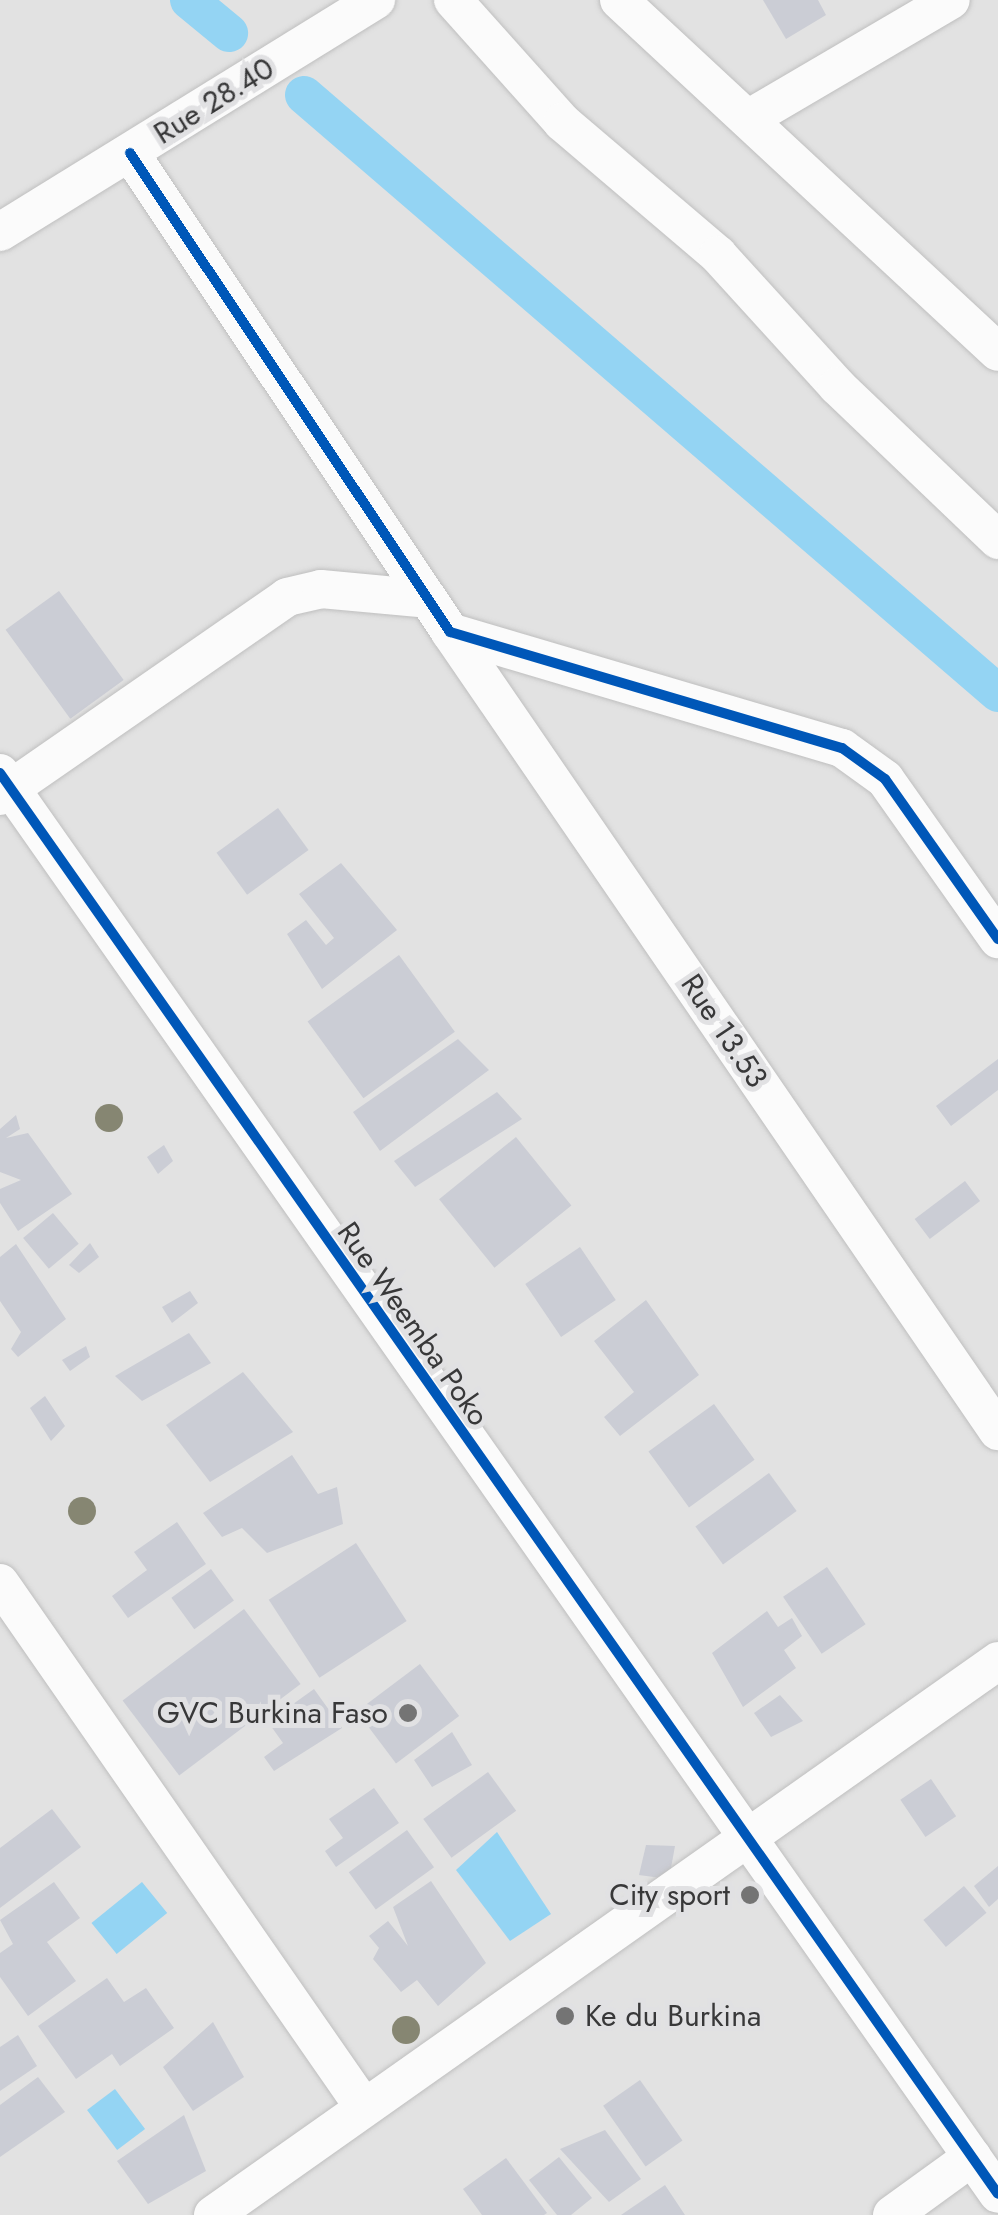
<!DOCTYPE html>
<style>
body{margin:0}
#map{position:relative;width:998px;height:2215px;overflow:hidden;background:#e2e2e2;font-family:Jost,sans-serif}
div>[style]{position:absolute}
.water>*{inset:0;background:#94d4f3;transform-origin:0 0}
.canal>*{height:38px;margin:-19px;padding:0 19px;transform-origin:19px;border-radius:19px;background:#94d4f3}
.building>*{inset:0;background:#cbcdd5;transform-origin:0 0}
.roads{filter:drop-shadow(0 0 2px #bfbfbf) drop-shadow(0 0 2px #bfbfbf)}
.minor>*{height:38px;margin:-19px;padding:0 19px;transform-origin:19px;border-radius:19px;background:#fbfbfb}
.cycleway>*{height:10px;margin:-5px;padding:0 5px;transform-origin:5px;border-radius:5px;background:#0057b8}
.trees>*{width:28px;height:28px;margin:-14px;border-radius:50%;background:#868672}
.dots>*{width:28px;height:28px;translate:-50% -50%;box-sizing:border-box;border:5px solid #e1e1e3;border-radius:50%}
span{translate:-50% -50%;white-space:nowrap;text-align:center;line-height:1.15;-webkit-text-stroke:10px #e1e1e3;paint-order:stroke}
.street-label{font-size:30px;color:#383839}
.poi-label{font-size:30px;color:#383839}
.right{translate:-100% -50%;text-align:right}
.left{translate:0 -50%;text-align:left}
</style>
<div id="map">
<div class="water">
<i style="clip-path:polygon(497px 1832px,551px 1914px,510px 1941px,456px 1870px)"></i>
<i style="left:142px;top:1882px;width:40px;height:65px;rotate:51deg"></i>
<i style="left:115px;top:2089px;width:50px;height:35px;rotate:53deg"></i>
</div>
<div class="canal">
<i style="left:189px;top:0;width:52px;rotate:39.5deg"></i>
<i style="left:304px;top:95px;width:916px;rotate:40.75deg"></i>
</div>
<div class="building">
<i style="clip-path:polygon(763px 0,818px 0,826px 15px,786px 39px)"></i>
<i style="left:59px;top:591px;width:110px;height:66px;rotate:54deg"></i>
<i style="left:278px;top:808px;width:52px;height:76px;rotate:54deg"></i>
<i style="clip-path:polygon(341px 863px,397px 930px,322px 989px,287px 934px,306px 920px,326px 945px,334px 938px,299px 894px)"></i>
<i style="left:399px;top:955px;width:95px;height:113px;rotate:54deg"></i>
<i style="clip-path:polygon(458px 1039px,489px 1070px,380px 1151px,353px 1112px)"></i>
<i style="clip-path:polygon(998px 1059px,998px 1090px,951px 1126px,936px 1106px)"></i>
<i style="clip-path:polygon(497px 1092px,522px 1119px,415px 1187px,394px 1161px)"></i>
<i style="clip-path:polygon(16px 1115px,20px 1129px,6px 1138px,28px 1133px,72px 1194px,18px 1231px,0 1203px,0 1189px,21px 1180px,0 1172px,0 1129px)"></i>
<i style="left:516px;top:1137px;width:88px;height:99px;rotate:51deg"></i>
<i style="clip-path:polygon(164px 1145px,173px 1161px,158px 1174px,147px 1157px)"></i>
<i style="left:965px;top:1181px;width:25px;height:63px;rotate:53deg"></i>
<i style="left:53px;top:1213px;width:40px;height:39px;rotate:50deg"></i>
<i style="clip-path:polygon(90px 1243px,99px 1257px,79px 1273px,69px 1265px)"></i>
<i style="clip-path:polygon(16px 1244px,66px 1319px,18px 1357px,11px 1349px,21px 1332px,0 1301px,0 1257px)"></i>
<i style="left:580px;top:1247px;width:64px;height:66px;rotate:56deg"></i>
<i style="clip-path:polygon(190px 1291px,198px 1303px,172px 1323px,162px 1307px)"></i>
<i style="clip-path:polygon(646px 1300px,699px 1375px,620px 1436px,604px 1417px,634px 1392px,594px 1341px)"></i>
<i style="clip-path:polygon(189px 1333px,211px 1363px,142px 1401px,115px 1376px)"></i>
<i style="clip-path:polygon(86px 1346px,90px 1357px,70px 1371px,62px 1360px)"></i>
<i style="clip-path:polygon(243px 1372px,293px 1432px,210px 1482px,166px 1425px)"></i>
<i style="clip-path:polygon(45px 1396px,65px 1426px,51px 1441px,30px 1408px)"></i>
<i style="left:714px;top:1404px;width:69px;height:81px;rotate:54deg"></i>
<i style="clip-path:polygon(292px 1455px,318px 1494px,337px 1487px,343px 1524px,267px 1553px,242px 1528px,222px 1537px,203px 1513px)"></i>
<i style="left:769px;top:1473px;width:47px;height:91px;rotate:54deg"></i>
<i style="clip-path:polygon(177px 1522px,206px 1564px,128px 1618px,112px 1596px,147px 1570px,134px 1552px)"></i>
<i style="left:356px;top:1543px;width:93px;height:104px;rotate:57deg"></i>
<i style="left:827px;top:1567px;width:69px;height:53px;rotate:56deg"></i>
<i style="left:211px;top:1569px;width:39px;height:49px;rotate:54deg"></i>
<i style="left:244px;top:1609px;width:94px;height:152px;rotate:53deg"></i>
<i style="clip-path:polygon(767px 1611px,778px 1627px,792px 1618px,802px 1636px,784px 1650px,796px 1668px,743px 1707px,712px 1653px)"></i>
<i style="left:420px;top:1664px;width:65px;height:79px;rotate:53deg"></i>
<i style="clip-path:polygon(314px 1689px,342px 1728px,274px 1771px,264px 1757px,283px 1743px,268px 1722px)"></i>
<i style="clip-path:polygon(780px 1695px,803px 1721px,771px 1737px,754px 1713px)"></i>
<i style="clip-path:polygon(452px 1732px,472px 1765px,432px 1787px,414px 1760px)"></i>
<i style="left:488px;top:1772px;width:48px;height:80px;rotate:54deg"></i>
<i style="left:931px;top:1779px;width:45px;height:37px;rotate:56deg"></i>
<i style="clip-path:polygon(374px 1788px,399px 1823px,336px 1867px,325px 1851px,343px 1838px,329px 1819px)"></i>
<i style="clip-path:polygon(52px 1809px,81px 1847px,0 1908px,0 1848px)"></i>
<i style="left:407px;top:1830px;width:46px;height:72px;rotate:54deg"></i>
<i style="clip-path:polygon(646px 1845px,675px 1846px,669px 1879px,639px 1875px)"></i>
<i style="clip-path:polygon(998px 1866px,998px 1899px,989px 1907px,974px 1886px)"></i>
<i style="clip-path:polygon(431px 1881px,486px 1963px,438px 2006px,417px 1980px,401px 1992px,373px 1959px,379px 1948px,369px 1936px,388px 1921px,408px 1946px,393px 1907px)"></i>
<i style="clip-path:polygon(54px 1882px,80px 1918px,47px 1942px,76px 1981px,28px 2016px,0 1977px,0 1953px,13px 1944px,0 1920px)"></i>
<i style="left:964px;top:1886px;width:35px;height:53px;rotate:50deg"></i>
<i style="clip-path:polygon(107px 1978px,124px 2002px,146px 1988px,174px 2028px,120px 2066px,112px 2054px,76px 2079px,38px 2026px)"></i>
<i style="clip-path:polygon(213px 2022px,244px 2077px,193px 2111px,163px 2067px)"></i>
<i style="clip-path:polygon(18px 2035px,37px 2066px,0 2091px,0 2047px)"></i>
<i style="clip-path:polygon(38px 2077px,65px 2112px,0 2157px,0 2105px)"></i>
<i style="left:640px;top:2080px;width:74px;height:45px;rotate:55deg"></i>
<i style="clip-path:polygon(184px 2115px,206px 2171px,148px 2204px,117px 2161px)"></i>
<i style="clip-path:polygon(605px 2130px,641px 2179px,609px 2202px,560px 2149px)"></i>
<i style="clip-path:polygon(559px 2157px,592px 2198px,571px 2215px,557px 2215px,529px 2180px)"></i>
<i style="clip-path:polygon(506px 2158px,547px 2213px,544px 2215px,482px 2215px,463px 2189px)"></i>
<i style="clip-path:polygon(665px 2185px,685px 2215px,621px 2215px)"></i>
</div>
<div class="roads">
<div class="minor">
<i style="left:453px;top:0;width:164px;rotate:48.2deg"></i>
<i style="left:562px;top:122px;width:205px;rotate:40.4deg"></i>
<i style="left:718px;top:255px;width:177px;rotate:47.7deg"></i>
<i style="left:837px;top:386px;width:223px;rotate:43.7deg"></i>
<i style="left:619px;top:0;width:517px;rotate:42.88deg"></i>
<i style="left:748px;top:119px;width:235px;rotate:-30.4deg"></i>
<i style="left:130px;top:153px;width:576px;rotate:56.25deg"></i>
<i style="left:450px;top:632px;width:409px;rotate:16.5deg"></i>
<i style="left:842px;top:748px;width:53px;rotate:35.8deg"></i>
<i style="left:885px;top:779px;width:196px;rotate:54.8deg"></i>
<i style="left:0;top:232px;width:442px;rotate:-31.7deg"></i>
<i style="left:450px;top:632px;width:969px;rotate:55.56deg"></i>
<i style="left:0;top:773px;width:1736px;rotate:54.92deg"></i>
<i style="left:0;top:796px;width:349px;rotate:-34.7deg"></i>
<i style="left:287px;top:597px;width:35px;rotate:-13deg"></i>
<i style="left:321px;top:589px;width:107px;rotate:5.3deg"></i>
<i style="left:0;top:1583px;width:637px;rotate:55.24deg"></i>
<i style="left:213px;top:2215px;width:961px;rotate:-35.21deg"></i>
<i style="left:892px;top:2215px;width:99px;rotate:-35.9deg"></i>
</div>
</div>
<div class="cycleway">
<i style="left:130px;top:153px;width:576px;rotate:56.25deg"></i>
<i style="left:450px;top:632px;width:409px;rotate:16.5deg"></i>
<i style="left:842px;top:748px;width:53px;rotate:35.8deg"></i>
<i style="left:885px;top:779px;width:196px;rotate:54.8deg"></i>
<i style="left:0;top:773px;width:1736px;rotate:54.92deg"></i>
</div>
<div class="trees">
<i style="left:109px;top:1118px"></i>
<i style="left:82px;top:1511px"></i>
<i style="left:406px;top:2030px"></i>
</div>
<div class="dots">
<i style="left:408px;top:1713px;background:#747474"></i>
<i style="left:750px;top:1895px;background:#747474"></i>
<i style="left:565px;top:2016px;background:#747474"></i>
</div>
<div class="street-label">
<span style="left:214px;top:101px;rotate:-32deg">Rue 28.40</span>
<span style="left:724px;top:1031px;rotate:56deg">Rue 13.53</span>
<span style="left:413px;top:1324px;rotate:55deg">Rue Weemba Poko</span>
</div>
<div class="poi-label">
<span class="right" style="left:388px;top:1713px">GVC Burkina Faso</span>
<span class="right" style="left:730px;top:1895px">City sport</span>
<span class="left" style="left:585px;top:2016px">Ke du Burkina</span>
</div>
</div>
